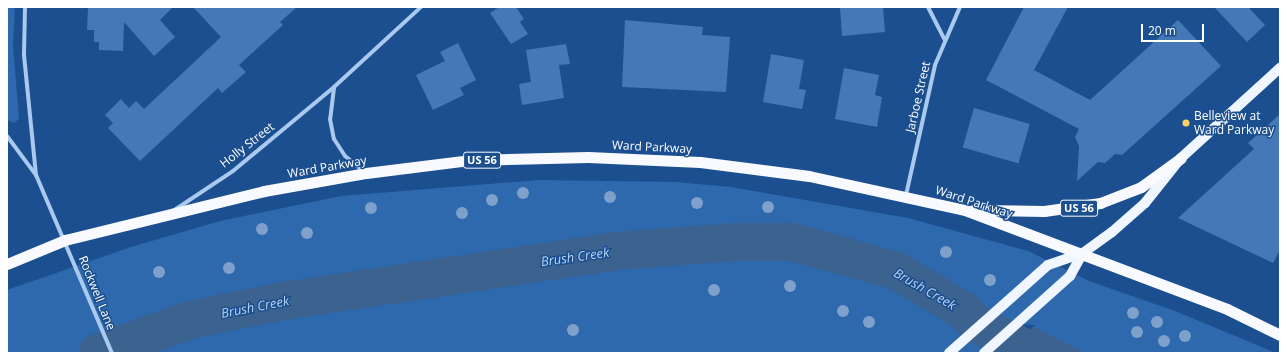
<!DOCTYPE html>
<style>
body{margin:0}
#map{position:relative;width:1287px;height:360px;overflow:hidden;background:#1b4f8f;font-family:"Open Sans",sans-serif}
div>[style]{position:absolute}
.green>*{inset:0;background:#2e69ad}
.water>*{inset:0;background:#3c6290}
.pier>*{inset:0;background:#1b4f8f}
.river>*{height:38px;margin:-19px;padding:0 19px;transform-origin:19px;border-radius:19px;background:#3c6290}
.building>*{inset:0;background:#4478b7;transform-origin:0 0}
.minor>*{height:4px;margin:-2px;padding:0 2px;transform-origin:2px;border-radius:2px;background:#a9c9ee}
.primary>*{height:10px;margin:-5px;padding:0 5px;transform-origin:5px;border-radius:5px;background:#f0f6ff}
.trunk>*{height:11px;margin:-5.5px;padding:0 5.5px;transform-origin:5.5px;border-radius:5.5px;background:#f8faff}
.trees>*{width:12px;height:12px;margin:-6px;border-radius:50%;background:#7ea0ca}
.dots>*{width:11px;height:11px;translate:-50% -50%;box-sizing:border-box;border:2px solid #1b4f8f;border-radius:50%}
span{translate:-50% -50%;white-space:nowrap;text-align:center;line-height:1.15;-webkit-text-stroke:3px #1b4f8f;paint-order:stroke}
.shield-label span{padding:1px 3px;background:#1b4f8f;border:1px solid;border-radius:3px;-webkit-text-stroke-width:0}
.shield-label{font-size:11px;color:#fff;font-weight:700}
.street-label{font-size:12px;color:#fff}
.poi-label{font-size:12px;color:#fff}
.left{translate:0 -50%;text-align:left}
.water-label{font-size:13px;color:#b5d3f5;font-style:italic}
.frame{position:absolute;inset:0;border:8px solid #fff;pointer-events:none}
.scale{position:absolute;left:1141px;top:24px;width:63px;height:18px;box-sizing:border-box;border:2px solid #fff;border-top:0;padding-left:5px;font-size:12px;line-height:14px;white-space:nowrap;color:#fff;-webkit-text-stroke:3px #1b4f8f;paint-order:stroke}
</style>
<div id="map">
<div class="green">
<i style="clip-path:polygon(7px 7px,15px 7px,13px 45px,19px 119px,14px 123px,7px 120px)"></i>
<i style="clip-path:polygon(539px 180px,676px 182px,731px 187px,908px 218px,1028px 251px,1089px 281px,1175px 311px,1276px 353px,7px 353px,7px 290px,131px 247px,220px 221px,341px 196px)"></i>
</div>
<div class="water">
<i style="clip-path:polygon(977px 324px,1034px 327px,1086px 353px,993px 353px)"></i>
</div>
<div class="pier">
<i style="clip-path:polygon(976px 322px,977px 322px,1035px 325px,1005px 353px,990px 353px)"></i>
</div>
<div class="river">
<i style="left:98px;top:353px;width:98px;rotate:-19.7deg"></i>
<i style="left:190px;top:320px;width:95px;rotate:-11.5deg"></i>
<i style="left:283px;top:301px;width:337px;rotate:-8.5deg"></i>
<i style="left:616px;top:251px;width:116px;rotate:-4.4deg"></i>
<i style="left:732px;top:242px;width:60px"></i>
<i style="left:792px;top:242px;width:109px;rotate:15.4deg"></i>
<i style="left:897px;top:271px;width:78px;rotate:30.8deg"></i>
<i style="left:964px;top:311px;width:18px;rotate:45deg"></i>
<i style="left:977px;top:324px;width:65px;rotate:26.6deg"></i>
</div>
<div class="building">
<i style="clip-path:polygon(88px 7px,173px 7px,160px 20px,175px 37px,154px 56px,124px 22px,123px 51px,99px 50px,99px 42px,94px 42px,94px 30px,87px 30px)"></i>
<i style="clip-path:polygon(193px 7px,297px 7px,280px 22px,283px 25px,239px 65px,246px 72px,222px 93px,218px 88px,140px 161px,108px 128px,113px 123px,105px 115px,121px 99px,129px 108px,136px 101px,144px 109px,221px 37px)"></i>
<i style="clip-path:polygon(499px 7px,516px 7px,524px 19px,520px 22px,528px 34px,511px 44px,490px 13px)"></i>
<i style="clip-path:polygon(840px 7px,883px 7px,885px 32px,842px 36px)"></i>
<i style="clip-path:polygon(1024px 7px,1068px 7px,1034px 70px,1090px 100px,1178px 20px,1221px 66px,1122px 155px,1115px 154px,1105px 163px,1098px 162px,1077px 181px,1079px 146px,1075px 137px,1079px 129px,986px 80px)"></i>
<i style="clip-path:polygon(1214px 7px,1248px 7px,1265px 25px,1247px 42px)"></i>
<i style="clip-path:polygon(625px 20px,703px 27px,702px 35px,730px 37px,726px 92px,622px 87px)"></i>
<i style="clip-path:polygon(458px 43px,476px 80px,460px 88px,464px 95px,433px 110px,416px 75px,445px 61px,440px 52px)"></i>
<i style="clip-path:polygon(566px 44px,570px 64px,559px 65px,564px 98px,522px 105px,519px 84px,531px 82px,526px 50px)"></i>
<i style="clip-path:polygon(771px 54px,804px 60px,799px 89px,806px 90px,802px 109px,763px 102px)"></i>
<i style="clip-path:polygon(844px 68px,879px 75px,875px 95px,882px 97px,877px 127px,835px 119px)"></i>
<i style="left:974px;top:108px;width:58px;height:41px;rotate:16deg"></i>
<i style="clip-path:polygon(1280px 114px,1280px 250px,1273px 263px,1178px 218px,1254px 149px,1248px 143px)"></i>
</div>
<div class="minor">
<i style="left:25px;top:7px;width:48px;rotate:91.2deg"></i>
<i style="left:24px;top:55px;width:121px;rotate:84.3deg"></i>
<i style="left:928px;top:7px;width:36px;rotate:63deg"></i>
<i style="left:334px;top:88px;width:31px;rotate:97deg"></i>
<i style="left:330px;top:119px;width:20px;rotate:79deg"></i>
<i style="left:334px;top:139px;width:20px;rotate:57deg"></i>
<i style="left:345px;top:156px;width:26px;rotate:39deg"></i>
<i style="left:7px;top:136px;width:49px;rotate:53.4deg"></i>
<i style="left:36px;top:175px;width:194px;rotate:66.9deg"></i>
<i style="left:906px;top:195px;width:133px;rotate:-77.4deg"></i>
<i style="left:935px;top:65px;width:63px;rotate:-66.7deg"></i>
<i style="left:173px;top:211px;width:72px;rotate:-33.7deg"></i>
<i style="left:233px;top:171px;width:131px;rotate:-39.7deg"></i>
<i style="left:334px;top:87px;width:118px;rotate:-42.6deg"></i>
</div>
<div class="primary">
<i style="left:949px;top:353px;width:132px;rotate:-41.6deg"></i>
<i style="left:1048px;top:265px;width:37px;rotate:-19deg"></i>
<i style="left:1083px;top:253px;width:36px;rotate:-36deg"></i>
<i style="left:1112px;top:232px;width:44px;rotate:-41.3deg"></i>
<i style="left:1145px;top:203px;width:58px;rotate:-51.3deg"></i>
<i style="left:1181px;top:158px;width:134px;rotate:-42.3deg"></i>
<i style="left:984px;top:353px;width:115px;rotate:-41.8deg"></i>
<i style="left:1070px;top:276px;width:26px;rotate:-61deg"></i>
</div>
<div class="trunk">
<i style="left:973px;top:210px;width:71px;rotate:0.8deg"></i>
<i style="left:1044px;top:211px;width:57px;rotate:-8.1deg"></i>
<i style="left:1100px;top:203px;width:44px;rotate:-21.3deg"></i>
<i style="left:1141px;top:187px;width:49px;rotate:-35.9deg"></i>
<i style="left:7px;top:264px;width:63px;rotate:-22.5deg"></i>
<i style="left:65px;top:240px;width:205px;rotate:-13.8deg"></i>
<i style="left:264px;top:191px;width:104px;rotate:-10deg"></i>
<i style="left:366px;top:173px;width:106px;rotate:-7.1deg"></i>
<i style="left:471px;top:160px;width:117px;rotate:-1.5deg"></i>
<i style="left:588px;top:157px;width:112px;rotate:2.6deg"></i>
<i style="left:700px;top:162px;width:110px;rotate:7.3deg"></i>
<i style="left:809px;top:176px;width:160px;rotate:12.3deg"></i>
<i style="left:965px;top:210px;width:280px;rotate:20.7deg"></i>
<i style="left:1227px;top:309px;width:59px;rotate:26.1deg"></i>
</div>
<div class="trees">
<i style="left:523px;top:193px"></i>
<i style="left:610px;top:197px"></i>
<i style="left:492px;top:200px"></i>
<i style="left:697px;top:203px"></i>
<i style="left:768px;top:207px"></i>
<i style="left:371px;top:208px"></i>
<i style="left:462px;top:213px"></i>
<i style="left:262px;top:229px"></i>
<i style="left:307px;top:233px"></i>
<i style="left:946px;top:252px"></i>
<i style="left:229px;top:268px"></i>
<i style="left:159px;top:272px"></i>
<i style="left:990px;top:280px"></i>
<i style="left:790px;top:286px"></i>
<i style="left:714px;top:290px"></i>
<i style="left:843px;top:311px"></i>
<i style="left:1133px;top:313px"></i>
<i style="left:869px;top:322px"></i>
<i style="left:1157px;top:322px"></i>
<i style="left:573px;top:330px"></i>
<i style="left:1137px;top:332px"></i>
<i style="left:1185px;top:336px"></i>
<i style="left:1164px;top:341px"></i>
</div>
<div class="dots">
<i style="left:1186px;top:123px;background:#ffd166"></i>
</div>
<div class="shield-label">
<span style="left:482px;top:160px">US 56</span>
<span style="left:1079px;top:208px">US 56</span>
</div>
<div class="street-label">
<span style="left:918px;top:97px;rotate:-77deg">Jarboe Street</span>
<span style="left:247px;top:145px;rotate:-38deg">Holly Street</span>
<span style="left:652px;top:147px;rotate:3deg">Ward Parkway</span>
<span style="left:327px;top:167px;rotate:-10deg">Ward Parkway</span>
<span style="left:974px;top:202px;rotate:18deg">Ward Parkway</span>
<span style="left:97px;top:293px;rotate:68deg">Rockwell Lane</span>
</div>
<div class="poi-label">
<span class="left" style="left:1194px;top:123px">Belleview at<br>Ward Parkway</span>
</div>
<div class="water-label">
<span style="left:575px;top:257px;rotate:-8deg">Brush Creek</span>
<span style="left:925px;top:289px;rotate:30deg">Brush Creek</span>
<span style="left:255px;top:307px;rotate:-11deg">Brush Creek</span>
</div>
<div class="frame"></div>
<div class="scale">20 m</div>
</div>
